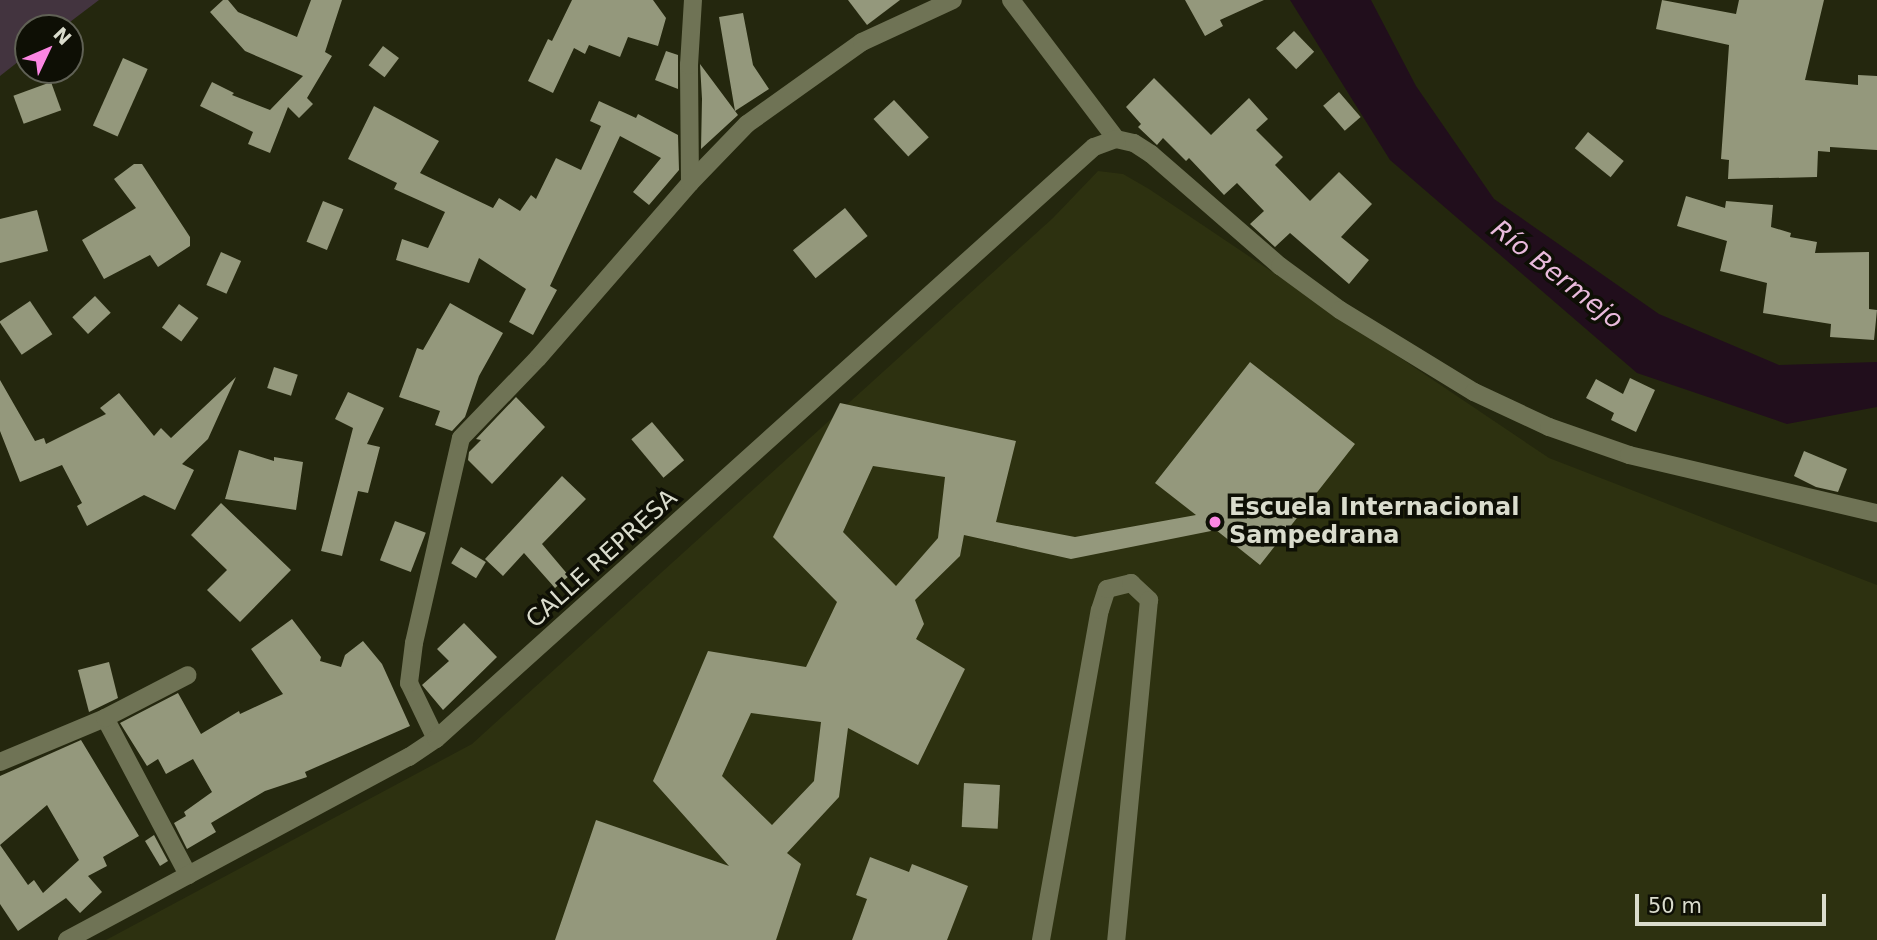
<!DOCTYPE html>
<meta charset="utf-8">
<style>
body{margin:0}
#map{position:relative;width:1877px;height:940px;overflow:hidden;background:#24270e;font-family:"DejaVu Sans",sans-serif}
div>[style]{position:absolute}
.built>*{inset:0;background:#2d3110}
.green>*{inset:0;background:#43343f}
.water>*{inset:0;background:#210e1c}
.building>*{inset:0;background:#94987c;transform-origin:0 0}
.minor>*{height:18px;margin:-9px;padding:0 9px;transform-origin:9px;border-radius:9px;background:#6f7355}
.dots>*{width:19px;height:19px;translate:-50% -50%;box-sizing:border-box;border:4px solid #0e0f05;border-radius:50%}
span{translate:-50% -50%;white-space:nowrap;text-align:center;line-height:1.15;-webkit-text-stroke:7px #0e0f05;paint-order:stroke}
.poi-label{font-size:24px;color:#dadccd;font-weight:700}
.left{translate:0 -50%;text-align:left}
.street-label{font-size:24px;color:#dadccd}
.water-label{font-size:26px;color:#e9badc;font-style:italic}
.north{position:absolute;left:14px;top:14px;width:70px;height:70px;box-sizing:border-box;background:#0e0f05;border:2px solid #606155;border-radius:50%;rotate:46deg;font-size:19px;font-weight:700;line-height:28px;text-align:center;color:#dadccd}
.north::after{content:'';display:block;margin:auto;width:24px;height:32px;background:#fc86e3;clip-path:polygon(50% 0,100% 100%,50% 72%,0 100%)}
.scale{position:absolute;left:1635px;top:894px;width:191px;height:32px;box-sizing:border-box;border:4px solid #dadccd;border-top:0;padding-left:9px;font-size:21px;line-height:24px;white-space:nowrap;color:#dadccd;-webkit-text-stroke:5px #0e0f05;paint-order:stroke}
</style>
<div id="map">
<div class="built">
<i style="clip-path:polygon(1098px 171px,1123px 174px,1149px 189px,1549px 458px,1877px 585px,1877px 940px,106px 940px,472px 744px,1053px 218px)"></i>
</div>
<div class="green">
<i style="clip-path:polygon(0 0,99px 0,62px 28px,28px 28px,28px 54px,0 76px)"></i>
</div>
<div class="water">
<i style="clip-path:polygon(1290px 0,1371px 0,1416px 86px,1494px 199px,1659px 314px,1779px 365px,1877px 362px,1877px 407px,1787px 424px,1637px 373px,1390px 160px)"></i>
</div>
<div class="building">
<i style="clip-path:polygon(223px 0,228px 0,238px 12px,297px 37px,311px 0,342px 0,325px 52px,332px 56px,307px 98px,313px 104px,299px 118px,288px 107px,270px 153px,248px 144px,253px 132px,200px 106px,212px 82px,234px 93px,232px 95px,270px 110px,303px 76px,245px 51px,210px 12px)"></i>
<i style="clip-path:polygon(572px 0,653px 0,666px 18px,658px 46px,628px 37px,620px 57px,589px 45px,585px 54px,574px 48px,553px 93px,528px 81px,548px 39px,552px 41px)"></i>
<i style="clip-path:polygon(848px 0,900px 0,867px 25px)"></i>
<i style="clip-path:polygon(1185px 0,1264px 0,1220px 20px,1223px 26px,1205px 36px)"></i>
<i style="clip-path:polygon(1662px 0,1736px 14px,1739px 0,1824px 0,1805px 80px,1858px 85px,1858px 75px,1877px 76px,1877px 150px,1830px 147px,1830px 152px,1818px 151px,1817px 177px,1728px 179px,1729px 160px,1721px 159px,1729px 45px,1656px 29px)"></i>
<i style="clip-path:polygon(743px 13px,753px 65px,769px 89px,735px 111px,719px 17px)"></i>
<i style="left:1294px;top:31px;width:29px;height:25px;rotate:46deg"></i>
<i style="left:383px;top:46px;width:20px;height:24px;rotate:37deg"></i>
<i style="clip-path:polygon(666px 51px,678px 55px,678px 89px,655px 80px)"></i>
<i style="left:123px;top:58px;width:27px;height:74px;rotate:24deg"></i>
<i style="clip-path:polygon(700px 64px,738px 115px,701px 149px,702px 99px)"></i>
<i style="clip-path:polygon(1154px 78px,1211px 135px,1249px 98px,1268px 119px,1256px 130px,1283px 157px,1275px 165px,1310px 201px,1339px 172px,1372px 204px,1341px 237px,1369px 260px,1349px 284px,1290px 233px,1275px 247px,1250px 224px,1264px 211px,1237px 183px,1224px 195px,1189px 158px,1186px 161px,1163px 138px,1157px 145px,1138px 127px,1141px 124px,1126px 107px)"></i>
<i style="left:51px;top:82px;width:30px;height:40px;rotate:70deg"></i>
<i style="left:1339px;top:92px;width:33px;height:21px;rotate:49deg"></i>
<i style="left:894px;top:100px;width:51px;height:28px;rotate:47deg"></i>
<i style="clip-path:polygon(599px 101px,636px 118px,638px 114px,678px 135px,679px 170px,649px 205px,633px 192px,661px 158px,620px 136px,550px 286px,557px 290px,533px 335px,509px 322px,526px 289px,479px 258px,469px 283px,396px 260px,402px 239px,428px 248px,445px 212px,394px 189px,397px 183px,348px 159px,374px 106px,439px 141px,420px 173px,493px 208px,499px 198px,520px 211px,531px 195px,536px 199px,556px 158px,581px 170px,601px 126px,590px 121px)"></i>
<i style="left:1588px;top:132px;width:46px;height:21px;rotate:39deg"></i>
<i style="clip-path:polygon(134px 164px,142px 164px,190px 237px,190px 246px,158px 267px,150px 255px,104px 279px,82px 240px,136px 208px,114px 179px)"></i>
<i style="clip-path:polygon(1686px 196px,1725px 208px,1726px 201px,1773px 205px,1771px 227px,1791px 233px,1790px 237px,1817px 242px,1815px 253px,1869px 252px,1869px 309px,1877px 310px,1874px 340px,1830px 337px,1831px 324px,1763px 313px,1767px 283px,1720px 271px,1727px 241px,1677px 226px)"></i>
<i style="left:323px;top:201px;width:22px;height:44px;rotate:22deg"></i>
<i style="left:845px;top:208px;width:36px;height:67px;rotate:51deg"></i>
<i style="clip-path:polygon(37px 210px,48px 251px,0 263px,0 219px)"></i>
<i style="left:221px;top:252px;width:22px;height:36px;rotate:24deg"></i>
<i style="left:95px;top:296px;width:23px;height:31px;rotate:47deg"></i>
<i style="left:30px;top:301px;width:40px;height:37px;rotate:56deg"></i>
<i style="clip-path:polygon(450px 303px,503px 333px,479px 376px,465px 417px,452px 431px,435px 425px,440px 411px,399px 397px,417px 348px,423px 350px)"></i>
<i style="left:179px;top:304px;width:24px;height:29px;rotate:36deg"></i>
<i style="clip-path:polygon(evenodd,1250px 362px,1355px 444px,1260px 565px,1216px 530px,1071px 559px,964px 535px,960px 556px,915px 600px,924px 624px,916px 639px,965px 669px,918px 765px,848px 728px,839px 797px,787px 853px,801px 864px,776px 940px,555px 940px,596px 820px,729px 866px,653px 781px,708px 651px,806px 667px,837px 602px,773px 537px,840px 403px,1016px 441px,996px 522px,1075px 537px,1196px 515px,1155px 483px,1250px 362px,873px 466px,945px 477px,938px 538px,896px 586px,843px 532px,873px 466px,1250px 362px,751px 713px,821px 722px,814px 781px,772px 825px,722px 776px,751px 713px)"></i>
<i style="left:274px;top:367px;width:25px;height:22px;rotate:18deg"></i>
<i style="clip-path:polygon(236px 377px,208px 439px,182px 464px,194px 470px,175px 510px,144px 495px,87px 526px,77px 506px,82px 503px,62px 465px,20px 482px,0 431px,0 380px,35px 441px,44px 438px,46px 444px,106px 414px,100px 408px,119px 393px,154px 436px,161px 428px,171px 438px)"></i>
<i style="clip-path:polygon(1630px 378px,1655px 390px,1636px 432px,1611px 420px,1614px 413px,1586px 398px,1596px 379px,1623px 394px)"></i>
<i style="clip-path:polygon(348px 392px,384px 408px,367px 444px,380px 447px,368px 493px,358px 491px,342px 556px,321px 551px,353px 428px,335px 419px)"></i>
<i style="clip-path:polygon(516px 397px,545px 427px,492px 484px,468px 460px,469px 452px,481px 440px,476px 439px)"></i>
<i style="left:652px;top:422px;width:50px;height:27px;rotate:50deg"></i>
<i style="clip-path:polygon(239px 450px,274px 461px,274px 457px,303px 462px,296px 510px,225px 499px)"></i>
<i style="clip-path:polygon(1804px 451px,1847px 469px,1838px 492px,1816px 487px,1794px 476px)"></i>
<i style="clip-path:polygon(562px 476px,586px 499px,542px 544px,569px 576px,555px 588px,524px 553px,503px 576px,485px 559px)"></i>
<i style="clip-path:polygon(221px 503px,291px 570px,240px 622px,207px 590px,227px 570px,191px 535px)"></i>
<i style="left:395px;top:521px;width:33px;height:42px;rotate:21deg"></i>
<i style="left:461px;top:547px;width:29px;height:19px;rotate:31deg"></i>
<i style="clip-path:polygon(292px 619px,321px 657px,320px 661px,341px 667px,345px 655px,363px 641px,382px 664px,410px 726px,305px 772px,307px 777px,265px 791px,211px 823px,216px 832px,187px 849px,174px 823px,186px 816px,184px 812px,212px 792px,193px 759px,166px 774px,158px 759px,147px 766px,120px 723px,178px 693px,201px 734px,239px 711px,240px 714px,283px 694px,251px 649px)"></i>
<i style="clip-path:polygon(464px 623px,497px 657px,443px 710px,422px 685px,449px 661px,437px 649px)"></i>
<i style="clip-path:polygon(109px 662px,118px 698px,89px 712px,78px 670px)"></i>
<i style="clip-path:polygon(evenodd,81px 740px,139px 836px,103px 857px,107px 866px,88px 876px,102px 892px,80px 913px,66px 898px,18px 931px,0 904px,0 776px,81px 740px,47px 805px,79px 860px,43px 893px,34px 880px,28px 885px,0 845px,47px 805px)"></i>
<i style="left:964px;top:783px;width:36px;height:44px;rotate:3deg"></i>
<i style="clip-path:polygon(154px 835px,168px 861px,160px 866px,145px 841px)"></i>
<i style="clip-path:polygon(870px 857px,909px 872px,912px 864px,968px 886px,947px 940px,852px 940px,867px 899px,856px 895px)"></i>
</div>
<div class="minor">
<i style="left:1011px;top:0;width:174px;rotate:52.9deg"></i>
<i style="left:1116px;top:139px;width:18px;rotate:13deg"></i>
<i style="left:1134px;top:143px;width:20px;rotate:33deg"></i>
<i style="left:1151px;top:154px;width:171px;rotate:41deg"></i>
<i style="left:1280px;top:266px;width:74px;rotate:36.3deg"></i>
<i style="left:1340px;top:310px;width:157px;rotate:31.5deg"></i>
<i style="left:1474px;top:392px;width:83px;rotate:25deg"></i>
<i style="left:1549px;top:427px;width:85px;rotate:19.3deg"></i>
<i style="left:1629px;top:455px;width:255px;rotate:13.2deg"></i>
<i style="left:690px;top:183px;width:118px;rotate:-90.5deg"></i>
<i style="left:689px;top:65px;width:65px;rotate:-86.5deg"></i>
<i style="left:105px;top:718px;width:178px;rotate:62.1deg"></i>
<i style="left:436px;top:739px;width:62px;rotate:-115.7deg"></i>
<i style="left:409px;top:683px;width:40px;rotate:-82.9deg"></i>
<i style="left:414px;top:643px;width:210px;rotate:-77.1deg"></i>
<i style="left:461px;top:438px;width:111px;rotate:-46.1deg"></i>
<i style="left:538px;top:358px;width:232px;rotate:-49deg"></i>
<i style="left:690px;top:183px;width:82px;rotate:-46deg"></i>
<i style="left:747px;top:124px;width:141px;rotate:-35.5deg"></i>
<i style="left:862px;top:42px;width:100px;rotate:-24.8deg"></i>
<i style="left:0;top:762px;width:114px;rotate:-22.7deg"></i>
<i style="left:105px;top:718px;width:93px;rotate:-27.4deg"></i>
<i style="left:67px;top:940px;width:388px;rotate:-28.2deg"></i>
<i style="left:409px;top:757px;width:32px;rotate:-34deg"></i>
<i style="left:436px;top:739px;width:885px;rotate:-41.98deg"></i>
<i style="left:1094px;top:147px;width:23px;rotate:-20deg"></i>
<i style="left:1041px;top:940px;width:335px;rotate:-79.9deg"></i>
<i style="left:1100px;top:610px;width:22px;rotate:-72deg"></i>
<i style="left:1107px;top:589px;width:25px;rotate:-14deg"></i>
<i style="left:1131px;top:583px;width:25px;rotate:43deg"></i>
<i style="left:1149px;top:600px;width:342px;rotate:95.5deg"></i>
</div>
<div class="dots">
<i style="left:1215px;top:522px;background:#fc86e3"></i>
</div>
<div class="poi-label">
<span class="left" style="left:1229px;top:522px">Escuela Internacional<br>Sampedrana</span>
</div>
<div class="street-label">
<span style="left:602px;top:559px;rotate:-42deg">CALLE REPRESA</span>
</div>
<div class="water-label">
<span style="left:1557px;top:275px;rotate:38deg">Río Bermejo</span>
</div>
<div class="north">N</div>
<div class="scale">50 m</div>
</div>
